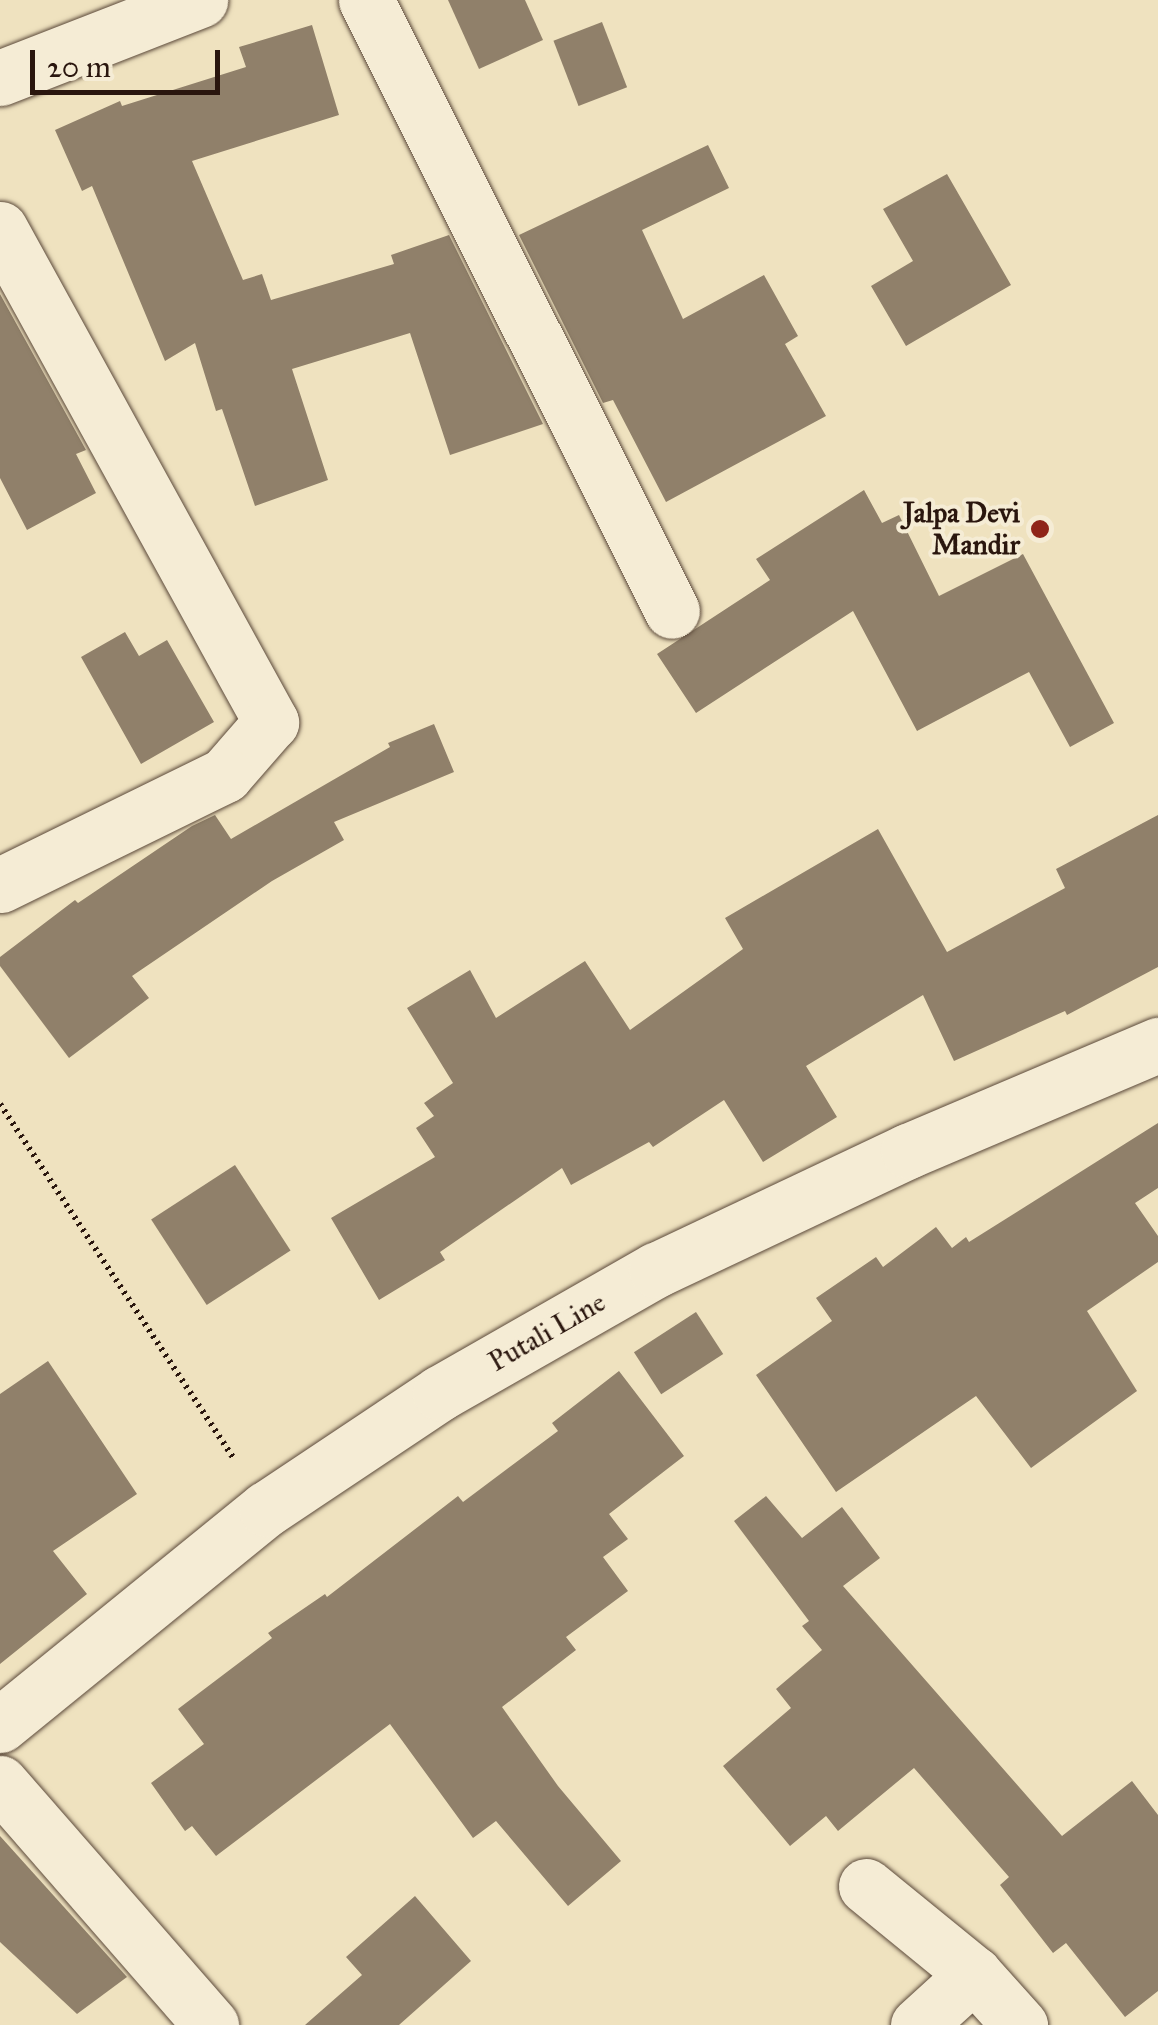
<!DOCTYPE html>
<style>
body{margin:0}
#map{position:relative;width:1158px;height:2025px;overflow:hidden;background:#efe2bf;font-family:"IM FELL Great Primer",serif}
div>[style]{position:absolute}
.building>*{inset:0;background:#90806a;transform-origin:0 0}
.path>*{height:6px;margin-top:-3px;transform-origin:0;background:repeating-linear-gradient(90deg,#2a160e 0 2.5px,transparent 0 7.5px)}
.roads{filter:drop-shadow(0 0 2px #5b493a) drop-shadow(0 0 2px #5b493a)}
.minor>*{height:55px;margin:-27.5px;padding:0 27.5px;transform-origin:27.5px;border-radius:27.5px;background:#f5ecd5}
.dots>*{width:28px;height:28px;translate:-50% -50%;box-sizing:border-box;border:5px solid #f5ecd5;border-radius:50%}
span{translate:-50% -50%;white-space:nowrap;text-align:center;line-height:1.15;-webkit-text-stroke:8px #f5ecd5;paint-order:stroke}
.poi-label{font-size:28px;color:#2a160e;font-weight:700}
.right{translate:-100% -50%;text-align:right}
.street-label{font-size:28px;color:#2a160e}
.scale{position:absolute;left:30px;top:50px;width:190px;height:45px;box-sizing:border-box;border:5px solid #2a160e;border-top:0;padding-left:12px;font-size:30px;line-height:35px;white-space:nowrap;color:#2a160e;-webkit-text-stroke:8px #f5ecd5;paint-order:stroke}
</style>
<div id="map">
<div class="building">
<i style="clip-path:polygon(448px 0,525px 0,543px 40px,479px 69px)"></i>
<i style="left:602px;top:22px;width:70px;height:52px;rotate:69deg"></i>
<i style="clip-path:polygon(312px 25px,339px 115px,192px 161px,243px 280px,262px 274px,271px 300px,394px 264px,391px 255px,449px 235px,543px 424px,450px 455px,410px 333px,292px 369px,328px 480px,255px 506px,222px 409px,216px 411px,195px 343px,165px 361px,92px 186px,82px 191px,55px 130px,120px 101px,122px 106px,246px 67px,239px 47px)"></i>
<i style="clip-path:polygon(708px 145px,729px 188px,642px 230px,683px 319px,764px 275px,798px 336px,785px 344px,826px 416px,666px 502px,613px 400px,603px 403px,519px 235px)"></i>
<i style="clip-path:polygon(947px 174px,1011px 285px,906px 346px,871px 286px,913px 261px,883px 209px)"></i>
<i style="clip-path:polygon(0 294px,86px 450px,76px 454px,96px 493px,27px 530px,0 478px)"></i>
<i style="clip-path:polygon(864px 490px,882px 523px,899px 515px,939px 596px,1023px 554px,1114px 723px,1070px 747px,1029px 672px,917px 731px,853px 611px,696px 713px,657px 654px,770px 580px,756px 559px)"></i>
<i style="clip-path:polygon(125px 632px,139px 656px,167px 640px,214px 722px,141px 764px,81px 657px)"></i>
<i style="clip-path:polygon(434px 724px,454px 772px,334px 822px,344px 840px,272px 881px,132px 976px,149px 998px,69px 1058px,0 966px,0 957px,75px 900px,78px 903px,192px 826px,215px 815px,231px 839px,390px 747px,388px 743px)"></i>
<i style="clip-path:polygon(1158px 815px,1158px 967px,1067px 1015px,1065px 1011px,954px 1061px,923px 995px,806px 1066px,837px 1117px,763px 1162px,724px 1100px,653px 1147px,649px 1142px,571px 1185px,562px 1168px,440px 1252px,445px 1260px,379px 1300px,331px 1218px,435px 1157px,416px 1128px,434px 1116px,424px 1103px,453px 1083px,407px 1008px,470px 970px,496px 1018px,585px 961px,630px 1030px,743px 949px,725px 918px,878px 829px,947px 952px,1065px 888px,1056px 869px)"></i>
<i style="clip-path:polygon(1158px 1123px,1158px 1188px,1135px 1203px,1158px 1236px,1158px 1262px,1087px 1311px,1137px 1391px,1031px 1468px,976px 1396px,836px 1492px,756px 1375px,832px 1321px,816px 1298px,876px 1257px,883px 1267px,936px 1227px,952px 1248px,966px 1237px,969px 1242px)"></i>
<i style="left:235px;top:1165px;width:102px;height:100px;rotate:57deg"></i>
<i style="left:696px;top:1312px;width:50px;height:74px;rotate:57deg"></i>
<i style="clip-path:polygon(48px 1361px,137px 1494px,53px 1551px,87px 1594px,0 1664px,0 1394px)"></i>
<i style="clip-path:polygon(619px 1371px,684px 1456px,609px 1514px,628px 1539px,603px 1557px,628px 1591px,566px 1637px,576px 1650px,502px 1707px,558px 1786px,621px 1861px,568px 1906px,496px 1821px,473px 1838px,390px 1724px,216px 1856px,192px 1826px,185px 1831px,151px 1783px,204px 1744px,178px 1709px,272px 1638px,268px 1633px,325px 1594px,327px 1597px,458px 1496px,463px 1502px,558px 1431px,552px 1423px)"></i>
<i style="clip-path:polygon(766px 1496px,802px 1538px,842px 1507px,880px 1558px,843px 1586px,1062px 1836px,1132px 1781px,1158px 1815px,1158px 1991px,1125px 2017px,1066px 1943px,1053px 1953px,1000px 1885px,1009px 1877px,914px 1768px,838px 1831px,826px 1816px,790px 1846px,723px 1766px,791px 1708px,776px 1689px,822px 1650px,802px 1626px,809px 1621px,734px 1521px)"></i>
<i style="clip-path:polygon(0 1836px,127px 1977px,77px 2014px,0 1942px)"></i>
<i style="clip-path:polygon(415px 1896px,471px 1961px,399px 2025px,305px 2025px,362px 1975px,346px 1957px)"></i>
</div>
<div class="path">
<i style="left:0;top:1104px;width:424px;rotate:56.6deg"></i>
</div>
<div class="roads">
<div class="minor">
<i style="left:366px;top:0;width:683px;rotate:63.4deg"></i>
<i style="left:0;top:78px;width:215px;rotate:-21.3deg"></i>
<i style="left:0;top:229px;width:563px;rotate:61.2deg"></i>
<i style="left:271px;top:722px;width:70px;rotate:131deg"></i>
<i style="left:225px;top:775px;width:250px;rotate:153.9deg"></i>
<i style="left:0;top:1725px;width:343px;rotate:-39.1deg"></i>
<i style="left:266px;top:1509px;width:209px;rotate:-33.7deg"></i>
<i style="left:440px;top:1393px;width:249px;rotate:-29.7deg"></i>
<i style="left:656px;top:1270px;width:279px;rotate:-25.3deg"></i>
<i style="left:908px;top:1151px;width:272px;rotate:-23deg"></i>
<i style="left:0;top:1783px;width:321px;rotate:48.9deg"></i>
<i style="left:866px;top:1886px;width:139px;rotate:39.2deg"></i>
<i style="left:974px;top:1974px;width:69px;rotate:48deg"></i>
<i style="left:918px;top:2025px;width:76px;rotate:-42.3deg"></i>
</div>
</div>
<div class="dots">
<i style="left:1040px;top:529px;background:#8f2418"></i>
</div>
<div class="poi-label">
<span class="right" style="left:1020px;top:529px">Jalpa Devi<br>Mandir</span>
</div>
<div class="street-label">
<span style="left:547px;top:1332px;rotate:-30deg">Putali Line</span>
</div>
<div class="scale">20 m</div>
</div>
